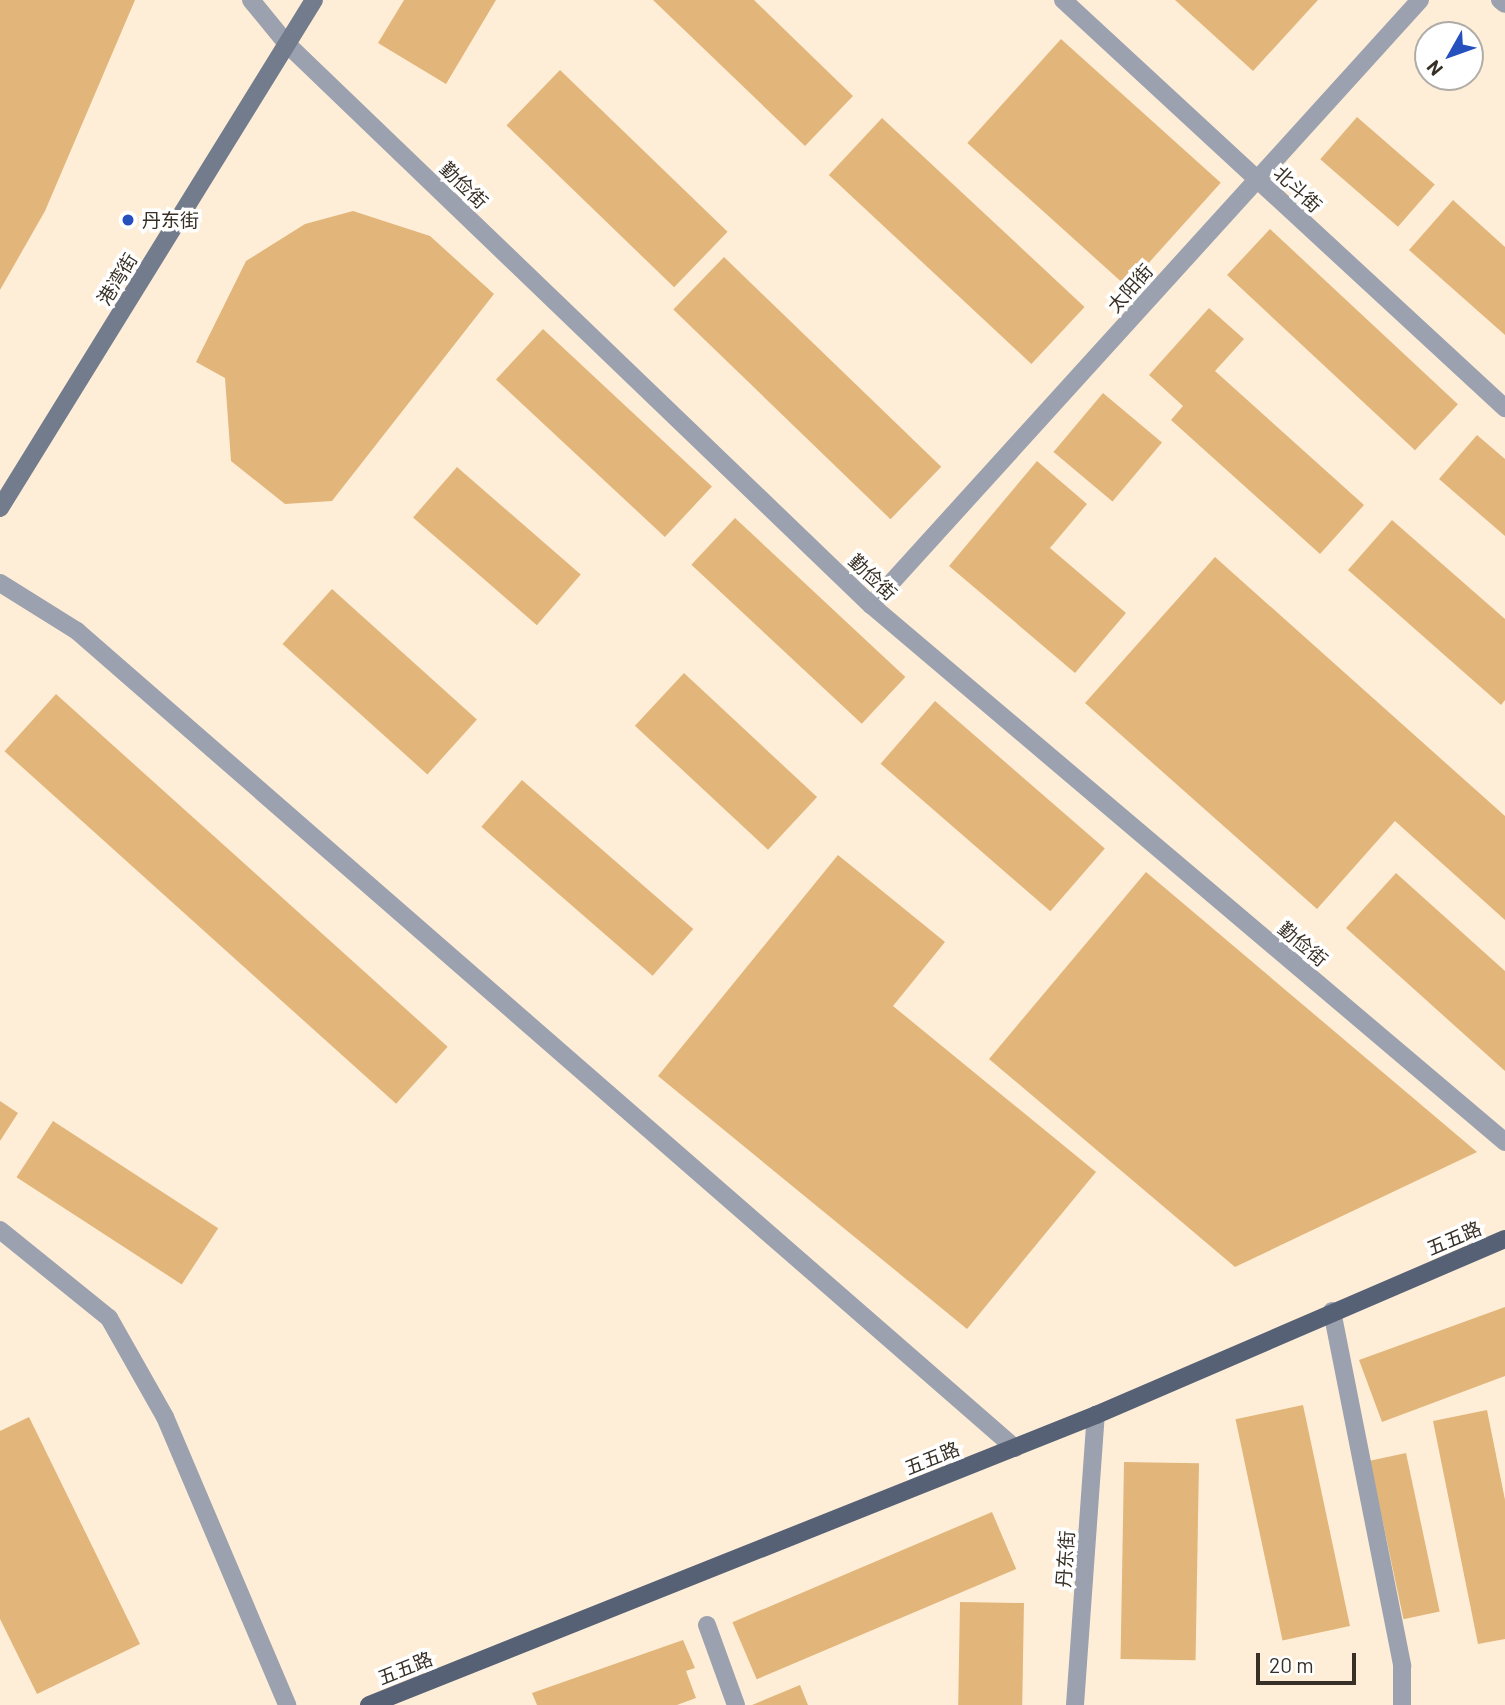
<!DOCTYPE html>
<meta charset="utf-8">
<style>
body{margin:0}
#map{position:relative;width:1505px;height:1705px;overflow:hidden;background:#ffeed7;font-family:Barlow,"Noto Sans SC",sans-serif}
div>[style]{position:absolute}
.building>*{inset:0;background:#e2b67a;transform-origin:0 0}
.service>*{height:18px;margin:-9px;padding:0 9px;transform-origin:9px;border-radius:9px;background:#9ba1ae}
.minor>*{height:18px;margin:-9px;padding:0 9px;transform-origin:9px;border-radius:9px;background:#9ba1ae}
.secondary>*{height:18px;margin:-9px;padding:0 9px;transform-origin:9px;border-radius:9px;background:#737c8d}
.primary>*{height:18px;margin:-9px;padding:0 9px;transform-origin:9px;border-radius:9px;background:#566176}
.dots>*{width:19px;height:19px;translate:-50% -50%;box-sizing:border-box;border:4px solid #fff;border-radius:50%}
span{translate:-50% -50%;white-space:nowrap;text-align:center;line-height:1.15;-webkit-text-stroke:7px #fff;paint-order:stroke}
.street-label{font-size:19px;color:#383026}
.poi-label{font-size:19px;color:#383026}
.left{translate:0 -50%;text-align:left}
.north{position:absolute;left:1414px;top:21px;width:70px;height:70px;box-sizing:border-box;background:#fff;border:2px solid #afaca8;border-radius:50%;rotate:230deg;font-size:19px;font-weight:700;line-height:28px;text-align:center;color:#383026}
.north::after{content:'';display:block;margin:auto;width:24px;height:32px;background:#2550be;clip-path:polygon(50% 0,100% 100%,50% 72%,0 100%)}
.scale{position:absolute;left:1256px;top:1653px;width:100px;height:32px;box-sizing:border-box;border:4px solid #383026;border-top:0;padding-left:9px;font-size:21px;line-height:24px;white-space:nowrap;color:#383026;-webkit-text-stroke:5px #fff;paint-order:stroke}
</style>
<div id="map">
<div class="building">
<i style="clip-path:polygon(0 0,135px 0,45px 211px,0 290px)"></i>
<i style="clip-path:polygon(404px 0,496px 0,446px 84px,378px 43px)"></i>
<i style="clip-path:polygon(653px 0,754px 0,853px 96px,805px 146px)"></i>
<i style="clip-path:polygon(1175px 0,1318px 0,1253px 71px)"></i>
<i style="left:1061px;top:39px;width:215px;height:140px;rotate:42deg"></i>
<i style="left:560px;top:70px;width:233px;height:77px;rotate:44deg"></i>
<i style="left:1357px;top:117px;width:103px;height:56px;rotate:41deg"></i>
<i style="left:882px;top:118px;width:277px;height:78px;rotate:43deg"></i>
<i style="clip-path:polygon(1453px 200px,1505px 247px,1505px 335px,1409px 250px)"></i>
<i style="clip-path:polygon(353px 211px,430px 236px,494px 294px,332px 501px,285px 504px,231px 461px,225px 378px,196px 362px,246px 261px,305px 224px)"></i>
<i style="left:1270px;top:229px;width:257px;height:63px;rotate:43deg"></i>
<i style="left:724px;top:257px;width:302px;height:73px;rotate:44deg"></i>
<i style="clip-path:polygon(1209px 308px,1244px 339px,1215px 371px,1364px 505px,1320px 554px,1171px 420px,1183px 406px,1149px 375px)"></i>
<i style="left:543px;top:329px;width:231px;height:69px;rotate:43deg"></i>
<i style="left:1103px;top:393px;width:77px;height:77px;rotate:40deg"></i>
<i style="clip-path:polygon(1477px 435px,1505px 459px,1505px 536px,1439px 479px)"></i>
<i style="clip-path:polygon(1037px 461px,1087px 504px,1050px 548px,1126px 613px,1075px 673px,949px 566px)"></i>
<i style="left:457px;top:467px;width:164px;height:67px;rotate:41deg"></i>
<i style="left:735px;top:518px;width:233px;height:64px;rotate:43deg"></i>
<i style="clip-path:polygon(1392px 520px,1505px 619px,1505px 700px,1501px 705px,1348px 570px)"></i>
<i style="clip-path:polygon(1215px 557px,1505px 816px,1505px 920px,1395px 821px,1317px 909px,1085px 703px)"></i>
<i style="left:332px;top:589px;width:195px;height:74px;rotate:42deg"></i>
<i style="left:684px;top:673px;width:182px;height:72px;rotate:43deg"></i>
<i style="left:56px;top:694px;width:527px;height:77px;rotate:42deg"></i>
<i style="left:935px;top:701px;width:225px;height:83px;rotate:41deg"></i>
<i style="left:522px;top:780px;width:227px;height:62px;rotate:41deg"></i>
<i style="clip-path:polygon(838px 855px,945px 942px,893px 1006px,1096px 1172px,967px 1329px,658px 1076px)"></i>
<i style="clip-path:polygon(1146px 872px,1477px 1152px,1235px 1267px,989px 1059px)"></i>
<i style="clip-path:polygon(1396px 873px,1505px 971px,1505px 1071px,1346px 928px)"></i>
<i style="clip-path:polygon(0 1101px,18px 1113px,0 1141px)"></i>
<i style="left:53px;top:1121px;width:197px;height:67px;rotate:33deg"></i>
<i style="clip-path:polygon(1505px 1307px,1505px 1376px,1382px 1422px,1359px 1360px)"></i>
<i style="left:1303px;top:1405px;width:226px;height:69px;rotate:78deg"></i>
<i style="clip-path:polygon(1487px 1410px,1505px 1500px,1505px 1639px,1478px 1644px,1433px 1421px)"></i>
<i style="clip-path:polygon(29px 1417px,140px 1644px,37px 1694px,0 1619px,0 1431px)"></i>
<i style="left:1406px;top:1453px;width:162px;height:37px;rotate:78deg"></i>
<i style="left:1124px;top:1462px;width:75px;height:197px;rotate:1deg"></i>
<i style="left:992px;top:1512px;width:62px;height:282px;rotate:67deg"></i>
<i style="left:960px;top:1602px;width:64px;height:103px;rotate:1deg"></i>
<i style="clip-path:polygon(683px 1640px,695px 1668px,686px 1671px,696px 1698px,677px 1705px,537px 1705px,532px 1693px)"></i>
<i style="clip-path:polygon(800px 1685px,808px 1705px,752px 1705px)"></i>
</div>
<div class="service">
<i style="left:1500px;top:0;width:6px;rotate:39deg"></i>
<i style="left:0;top:583px;width:91px;rotate:31.9deg"></i>
<i style="left:77px;top:631px;width:1244px;rotate:41.06deg"></i>
<i style="left:0;top:1230px;width:140px;rotate:38.9deg"></i>
<i style="left:109px;top:1318px;width:114px;rotate:60.5deg"></i>
<i style="left:165px;top:1417px;width:313px;rotate:67deg"></i>
<i style="left:1332px;top:1311px;width:362px;rotate:78.8deg"></i>
<i style="left:1402px;top:1666px;width:39px;rotate:90deg"></i>
<i style="left:707px;top:1625px;width:85px;rotate:70.1deg"></i>
</div>
<div class="minor">
<i style="left:251px;top:0;width:57px;rotate:50.7deg"></i>
<i style="left:287px;top:44px;width:810px;rotate:43.85deg"></i>
<i style="left:871px;top:605px;width:831px;rotate:40.26deg"></i>
<i style="left:1063px;top:0;width:602px;rotate:42.71deg"></i>
<i style="left:871px;top:605px;width:817px;rotate:-47.78deg"></i>
<i style="left:1075px;top:1705px;width:291px;rotate:-85.9deg"></i>
</div>
<div class="secondary">
<i style="left:0;top:508px;width:597px;rotate:-58.28deg"></i>
</div>
<div class="primary">
<i style="left:369px;top:1705px;width:783px;rotate:-21.75deg"></i>
<i style="left:1096px;top:1415px;width:445px;rotate:-23.3deg"></i>
</div>
<div class="dots">
<i style="left:128px;top:220px;background:#2550be"></i>
</div>
<div class="street-label">
<span style="left:464px;top:185px;rotate:44deg">勤俭街</span>
<span style="left:1298px;top:189px;rotate:43deg">北斗街</span>
<span style="left:117px;top:279px;rotate:-58deg">港湾街</span>
<span style="left:1130px;top:288px;rotate:-48deg">太阳街</span>
<span style="left:873px;top:577px;rotate:43deg">勤俭街</span>
<span style="left:1303px;top:944px;rotate:40deg">勤俭街</span>
<span style="left:1454px;top:1238px;rotate:-23deg">五五路</span>
<span style="left:932px;top:1458px;rotate:-22deg">五五路</span>
<span style="left:1065px;top:1559px;rotate:-86deg">丹东街</span>
<span style="left:405px;top:1668px;rotate:-22deg">五五路</span>
</div>
<div class="poi-label">
<span class="left" style="left:142px;top:220px">丹东街</span>
</div>
<div class="north">N</div>
<div class="scale">20 m</div>
</div>
